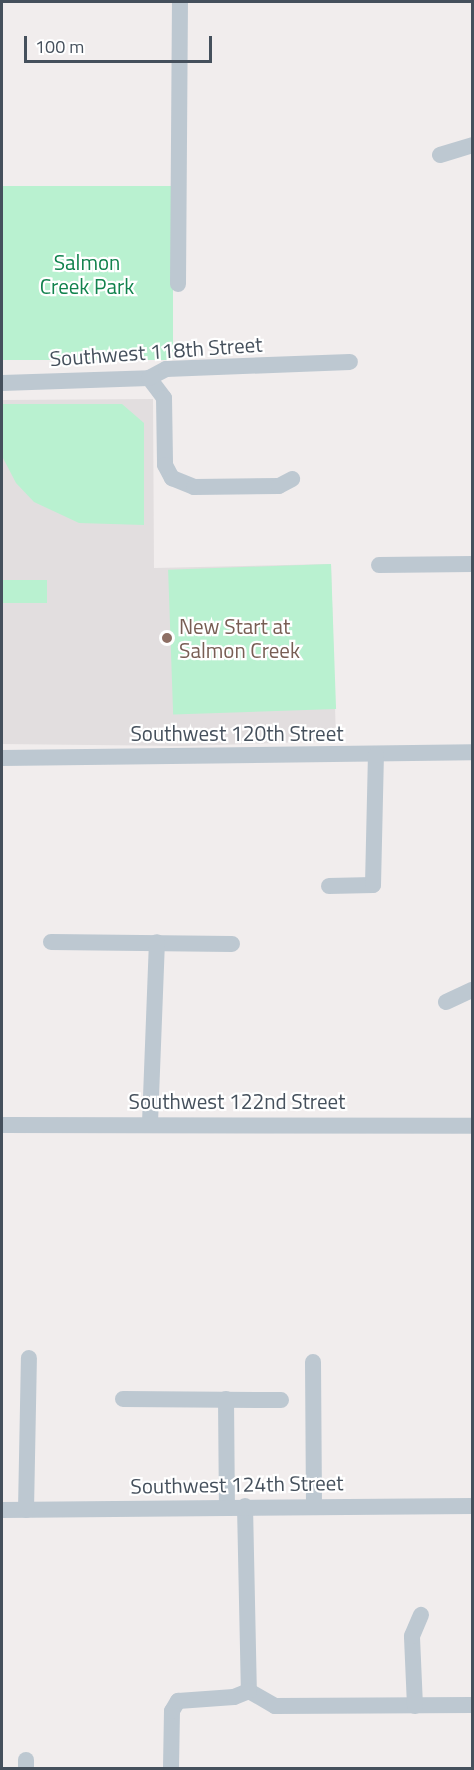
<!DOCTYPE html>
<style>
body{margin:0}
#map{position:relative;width:474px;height:1770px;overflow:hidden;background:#f1eded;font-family:"Titillium Web",sans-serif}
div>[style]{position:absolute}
.education>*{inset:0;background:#e2dedf}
.green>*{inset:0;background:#b9f1d0;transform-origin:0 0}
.minor>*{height:16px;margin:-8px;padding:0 8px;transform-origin:8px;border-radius:8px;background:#bdc8d1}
.dots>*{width:16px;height:16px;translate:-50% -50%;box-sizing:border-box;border:3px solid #fff;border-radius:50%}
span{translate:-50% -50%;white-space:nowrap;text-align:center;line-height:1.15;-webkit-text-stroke:4.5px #fff;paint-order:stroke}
.park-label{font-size:21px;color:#11824d}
.street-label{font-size:21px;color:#45505c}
.education-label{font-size:21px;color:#785e54}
.left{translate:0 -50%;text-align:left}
.frame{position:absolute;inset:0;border:3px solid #45505c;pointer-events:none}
.scale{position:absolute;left:24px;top:36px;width:188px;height:27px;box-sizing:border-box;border:3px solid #45505c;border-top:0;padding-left:8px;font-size:18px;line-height:21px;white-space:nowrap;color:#45505c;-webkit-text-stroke:4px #fff;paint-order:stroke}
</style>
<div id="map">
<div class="education">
<i style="clip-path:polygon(153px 399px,154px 568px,331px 564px,336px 741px,184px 746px,2px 744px,2px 400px)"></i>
</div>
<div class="green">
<i style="left:173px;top:186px;width:174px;height:171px;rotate:90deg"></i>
<i style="clip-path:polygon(2px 404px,122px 404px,144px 423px,144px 525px,79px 523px,34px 502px,16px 483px,2px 456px)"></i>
<i style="left:331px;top:564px;width:145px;height:163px;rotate:88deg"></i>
<i style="left:2px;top:580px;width:45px;height:23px"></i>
</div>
<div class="minor">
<i style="left:440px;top:155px;width:34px;rotate:-17deg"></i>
<i style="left:178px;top:284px;width:282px;rotate:-89.6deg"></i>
<i style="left:149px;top:378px;width:25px;rotate:53deg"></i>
<i style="left:164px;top:398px;width:67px;rotate:89.1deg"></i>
<i style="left:165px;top:465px;width:15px;rotate:62deg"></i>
<i style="left:172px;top:478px;width:24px;rotate:22deg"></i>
<i style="left:194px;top:487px;width:85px;rotate:-0.7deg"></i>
<i style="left:279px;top:486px;width:15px;rotate:-28deg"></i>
<i style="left:2px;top:383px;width:147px;rotate:-1.9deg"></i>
<i style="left:149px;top:378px;width:19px;rotate:-28deg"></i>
<i style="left:166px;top:369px;width:184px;rotate:-2.2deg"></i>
<i style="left:379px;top:565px;width:93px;rotate:-0.6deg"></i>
<i style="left:2px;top:758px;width:470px;rotate:-0.7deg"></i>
<i style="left:329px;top:886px;width:44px;rotate:-1.3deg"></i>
<i style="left:373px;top:885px;width:130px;rotate:-88.7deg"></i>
<i style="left:51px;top:942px;width:181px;rotate:0.6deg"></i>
<i style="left:446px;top:1002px;width:29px;rotate:-25deg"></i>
<i style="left:150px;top:1123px;width:181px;rotate:-87.8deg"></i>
<i style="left:2px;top:1125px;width:470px;rotate:0.1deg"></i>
<i style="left:313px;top:1362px;width:143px;rotate:89.6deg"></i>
<i style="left:123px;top:1399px;width:158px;rotate:0.4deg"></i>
<i style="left:226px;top:1399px;width:108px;rotate:89.5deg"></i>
<i style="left:245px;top:1506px;width:185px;rotate:88.8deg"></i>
<i style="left:2px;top:1510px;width:470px;rotate:-0.5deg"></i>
<i style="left:26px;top:1510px;width:152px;rotate:-88.9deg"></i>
<i style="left:249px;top:1691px;width:30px;rotate:30deg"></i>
<i style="left:275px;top:1706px;width:197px;rotate:-0.3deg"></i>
<i style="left:415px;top:1706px;width:70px;rotate:-92.5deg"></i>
<i style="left:412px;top:1636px;width:23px;rotate:-67deg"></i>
<i style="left:26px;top:1768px;width:8px;rotate:-90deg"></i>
<i style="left:171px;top:1768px;width:57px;rotate:-89deg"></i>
<i style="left:172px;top:1711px;width:12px;rotate:-59deg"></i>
<i style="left:178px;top:1701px;width:56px;rotate:-4.1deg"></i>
<i style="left:234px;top:1697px;width:16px;rotate:-22deg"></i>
</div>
<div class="dots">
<i style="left:167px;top:638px;background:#8d6e63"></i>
</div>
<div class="park-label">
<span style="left:87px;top:274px">Salmon<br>Creek Park</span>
</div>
<div class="street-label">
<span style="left:156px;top:351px;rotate:-4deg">Southwest 118th Street</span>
<span style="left:237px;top:733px">Southwest 120th Street</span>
<span style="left:237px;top:1101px">Southwest 122nd Street</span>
<span style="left:237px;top:1484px;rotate:-1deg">Southwest 124th Street</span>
</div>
<div class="education-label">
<span class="left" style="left:179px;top:638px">New Start at<br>Salmon Creek</span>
</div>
<div class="frame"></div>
<div class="scale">100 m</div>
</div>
